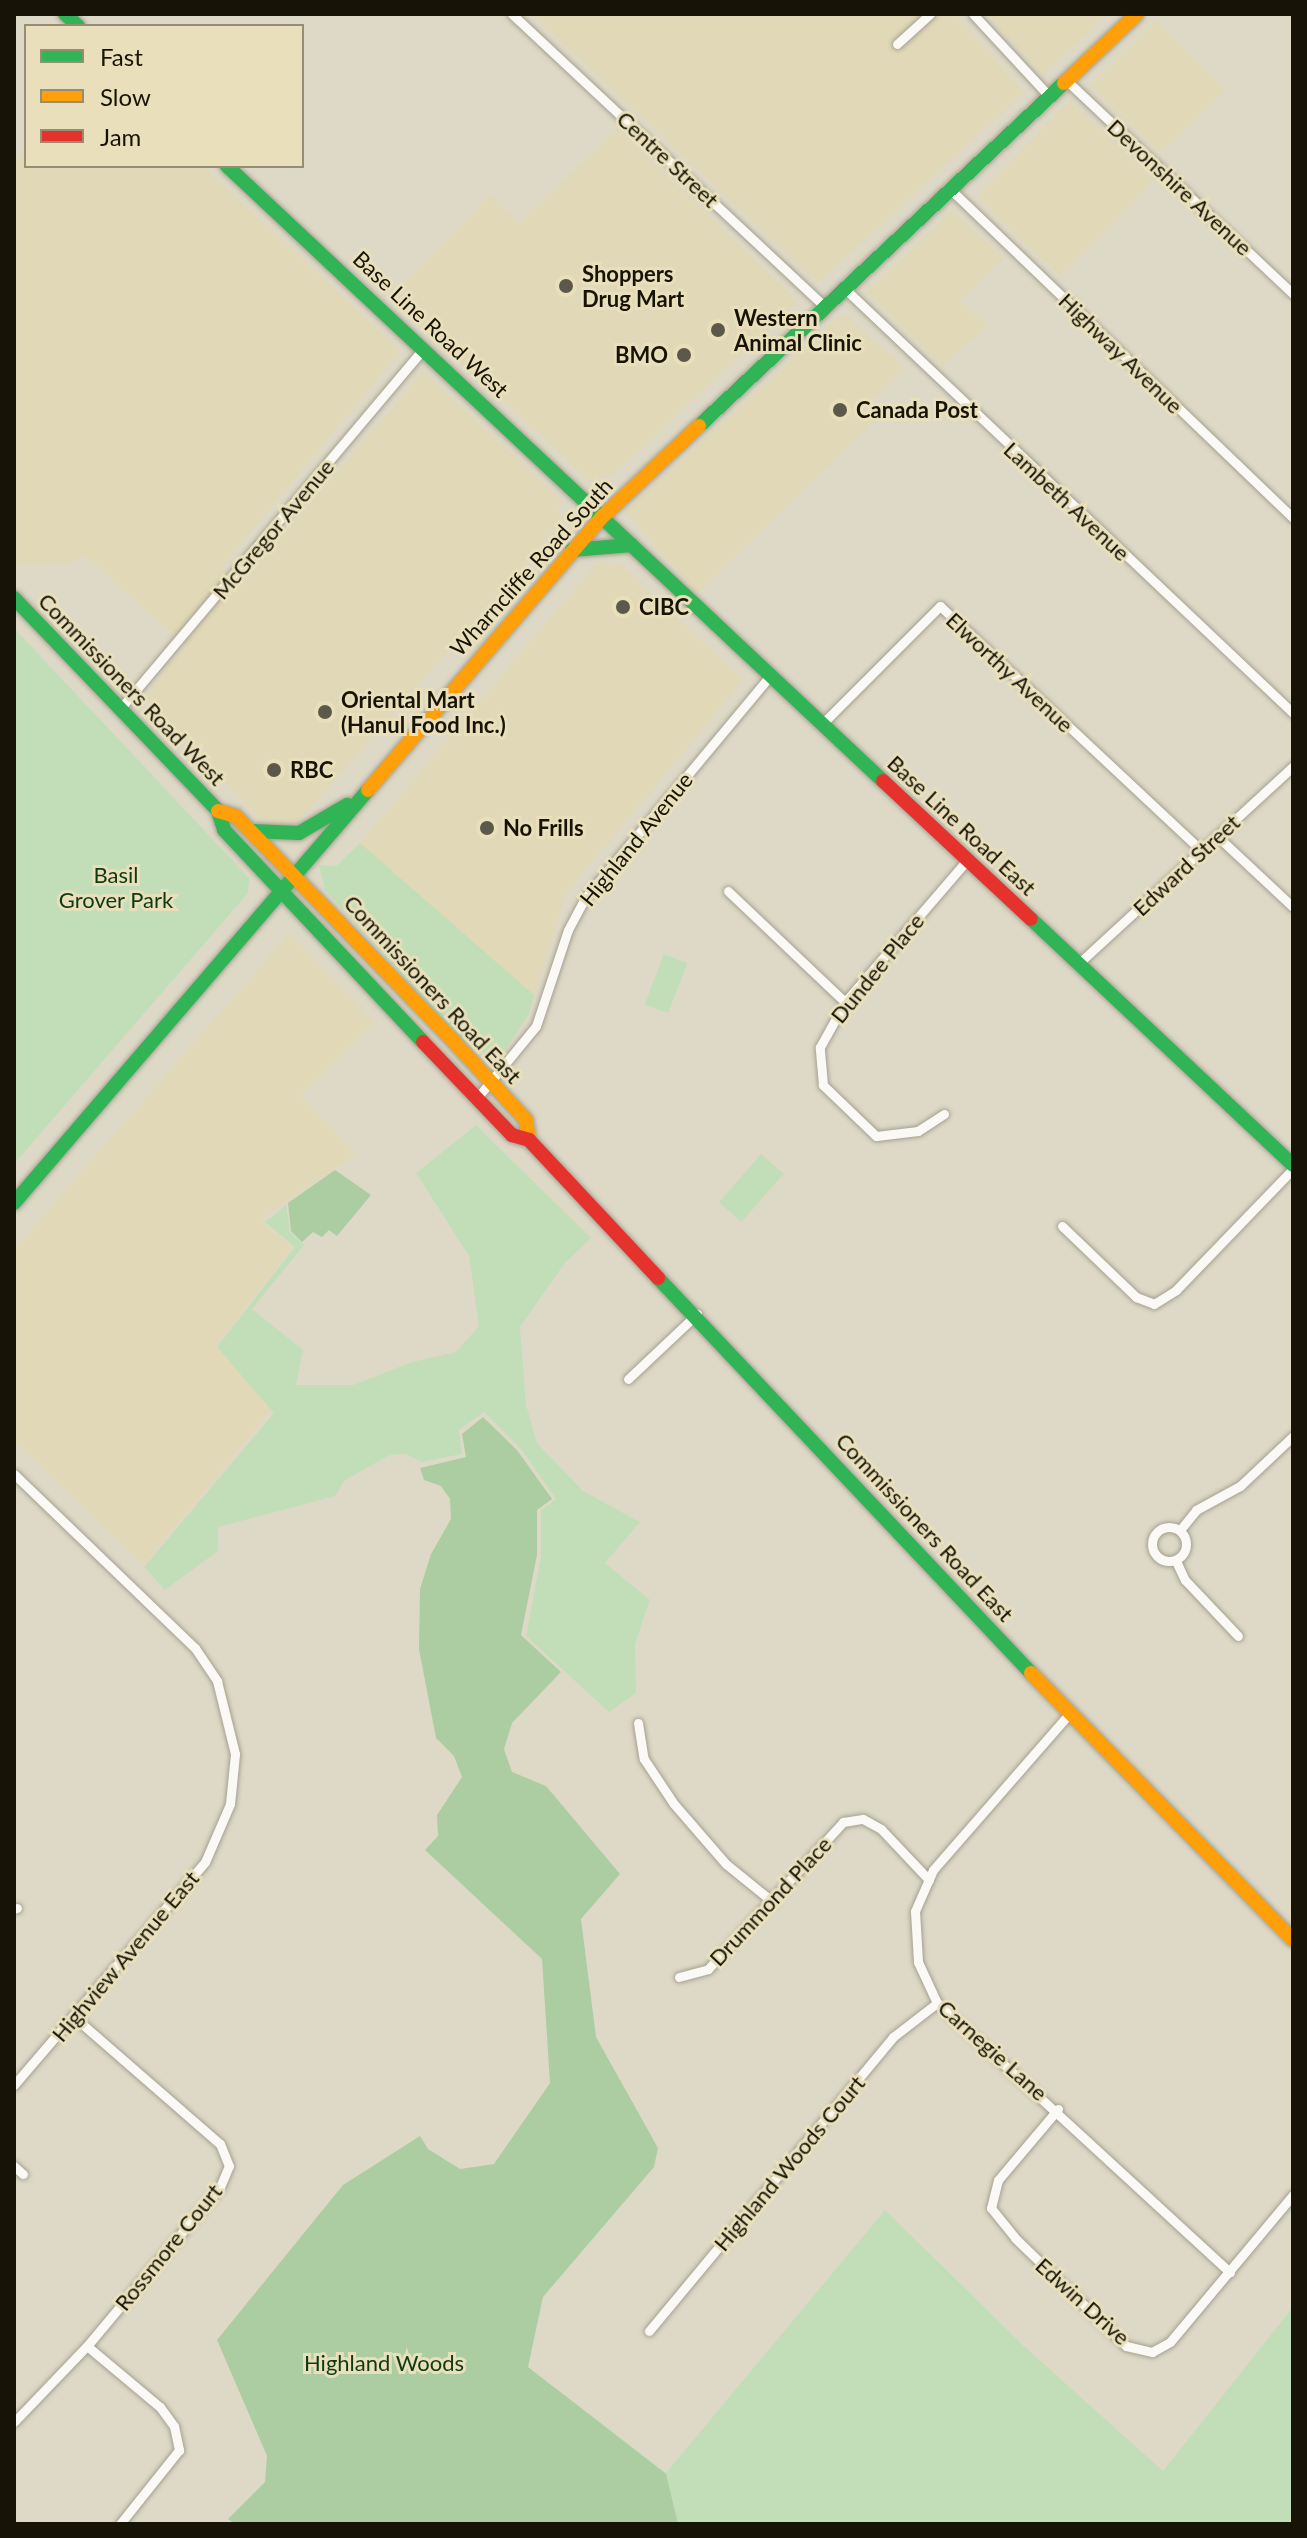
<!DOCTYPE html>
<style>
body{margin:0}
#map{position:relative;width:1307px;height:2538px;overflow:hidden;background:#ded9c6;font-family:Lato,sans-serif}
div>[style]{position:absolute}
.built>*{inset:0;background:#e0d8b7;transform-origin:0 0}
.green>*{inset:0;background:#c2deb8;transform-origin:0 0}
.forest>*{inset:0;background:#accda2}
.roads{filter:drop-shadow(0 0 2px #a5a192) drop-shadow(0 0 2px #a5a192)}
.street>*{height:9px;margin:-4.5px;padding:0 4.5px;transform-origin:4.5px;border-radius:4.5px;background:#faf9f6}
.street>.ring{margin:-4.5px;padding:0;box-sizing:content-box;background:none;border:9px solid #faf9f6;border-radius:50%}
.fast>*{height:14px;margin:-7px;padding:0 7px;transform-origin:7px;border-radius:7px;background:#30b455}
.slow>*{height:14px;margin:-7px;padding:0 7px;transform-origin:7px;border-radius:7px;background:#ff9f0a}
.jam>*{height:14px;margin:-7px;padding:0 7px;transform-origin:7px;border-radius:7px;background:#e5322d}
.dots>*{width:22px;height:22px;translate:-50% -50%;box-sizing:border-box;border:4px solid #e9dfbb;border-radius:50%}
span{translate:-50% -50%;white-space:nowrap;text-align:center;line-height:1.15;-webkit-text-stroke:6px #e9dfbb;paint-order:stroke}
.street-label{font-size:22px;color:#171407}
.poi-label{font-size:22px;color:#171407;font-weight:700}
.left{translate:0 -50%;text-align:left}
.right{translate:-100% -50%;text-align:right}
.park-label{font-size:22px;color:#0c3b12}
.frame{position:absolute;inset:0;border:16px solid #171407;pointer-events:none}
.legend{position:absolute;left:24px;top:24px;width:280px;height:144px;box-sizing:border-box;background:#e9dfbb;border:2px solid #958e73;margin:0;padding:10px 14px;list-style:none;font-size:24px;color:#171407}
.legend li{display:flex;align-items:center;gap:16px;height:40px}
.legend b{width:40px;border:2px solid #958e73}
</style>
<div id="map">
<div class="built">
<i style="clip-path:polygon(532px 14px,955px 14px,1024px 92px,818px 283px)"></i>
<i style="clip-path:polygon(987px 14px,1108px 14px,1043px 75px)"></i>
<i style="left:1156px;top:20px;width:98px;height:92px;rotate:45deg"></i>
<i style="left:1070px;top:100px;width:116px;height:134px;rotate:44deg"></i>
<i style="clip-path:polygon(617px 129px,798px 301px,613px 475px,589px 481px,391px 296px,490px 194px,519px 223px)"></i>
<i style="clip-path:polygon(26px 149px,26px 166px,203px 166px,401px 351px,221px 568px,244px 582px,423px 371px,563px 502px,556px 510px,564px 518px,299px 821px,275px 825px,258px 817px,145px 696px,185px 646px,85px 555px,72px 564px,19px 566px,14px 561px,14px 162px)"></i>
<i style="clip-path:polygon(952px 211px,1004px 258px,960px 301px,988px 325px,943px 366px,866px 292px)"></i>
<i style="clip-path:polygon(843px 313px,905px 367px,863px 410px,875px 421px,698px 593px,624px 512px)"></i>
<i style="clip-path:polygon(597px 562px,620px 564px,743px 680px,566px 893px,534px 996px,360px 843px)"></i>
<i style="clip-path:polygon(289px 933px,374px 1023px,301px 1096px,356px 1154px,263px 1217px,263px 1223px,292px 1247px,216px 1346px,271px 1410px,143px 1565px,14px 1441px,14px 1249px)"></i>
</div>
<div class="green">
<i style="clip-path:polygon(14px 628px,249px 878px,248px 893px,14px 1164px)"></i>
<i style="clip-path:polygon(360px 843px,534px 995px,529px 1014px,506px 1049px,492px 1056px,469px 1048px,325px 890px,319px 865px,336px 866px)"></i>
<i style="left:664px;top:954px;width:25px;height:54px;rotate:21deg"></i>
<i style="clip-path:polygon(476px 1125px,591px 1238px,564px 1264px,520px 1327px,526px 1405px,537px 1443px,583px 1491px,640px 1522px,605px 1563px,650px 1600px,635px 1644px,636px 1693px,609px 1712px,526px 1636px,541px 1557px,541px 1510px,556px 1499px,521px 1449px,484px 1412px,459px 1430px,462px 1454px,422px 1462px,406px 1454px,390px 1455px,345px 1480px,335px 1496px,218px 1527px,218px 1551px,165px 1590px,144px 1567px,274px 1413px,217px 1347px,295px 1247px,265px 1222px,286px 1205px,290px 1232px,304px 1245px,252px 1309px,303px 1350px,296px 1385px,353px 1385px,412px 1362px,456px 1352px,479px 1326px,469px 1256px,416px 1173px)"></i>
<i style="left:761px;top:1154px;width:30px;height:64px;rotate:41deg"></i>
<i style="clip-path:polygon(885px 2210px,1027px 2349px,1163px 2471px,1293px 2307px,1293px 2524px,463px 2524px,565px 2395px,666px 2473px)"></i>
</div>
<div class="forest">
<i style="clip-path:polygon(335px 1170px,371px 1195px,337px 1236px,329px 1230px,322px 1237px,313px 1232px,302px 1242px,291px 1231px,288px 1203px)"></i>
<i style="clip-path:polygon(483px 1417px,517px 1450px,552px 1499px,537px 1510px,537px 1555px,521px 1635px,561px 1672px,512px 1723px,504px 1749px,512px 1772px,546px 1786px,620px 1874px,581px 1919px,596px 2037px,658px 2148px,654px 2167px,543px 2297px,528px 2367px,666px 2474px,678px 2524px,235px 2524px,228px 2519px,265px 2482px,267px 2456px,217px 2340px,343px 2185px,420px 2136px,428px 2149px,460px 2169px,494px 2164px,550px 2083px,542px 1959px,425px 1850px,438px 1836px,437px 1815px,462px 1777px,454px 1756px,436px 1738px,419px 1649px,420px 1589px,431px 1554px,451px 1519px,450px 1499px,441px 1486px,424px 1480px,420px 1468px,466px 1457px,462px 1434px)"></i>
</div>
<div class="roads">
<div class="street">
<i style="left:512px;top:14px;width:426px;rotate:43.1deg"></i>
<i style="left:973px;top:14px;width:112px;rotate:47.2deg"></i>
<i style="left:897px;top:44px;width:45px;rotate:-42.3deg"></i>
<i style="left:1066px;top:80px;width:312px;rotate:43.3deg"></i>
<i style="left:949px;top:188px;width:477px;rotate:43.8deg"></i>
<i style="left:843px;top:287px;width:620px;rotate:43.43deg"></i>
<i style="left:120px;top:709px;width:472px;rotate:-49.9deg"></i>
<i style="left:822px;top:724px;width:167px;rotate:-45deg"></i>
<i style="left:940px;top:606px;width:359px;rotate:43.1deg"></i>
<i style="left:1217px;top:836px;width:104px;rotate:43.1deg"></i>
<i style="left:728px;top:891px;width:161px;rotate:43.5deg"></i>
<i style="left:1078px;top:964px;width:292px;rotate:-42.6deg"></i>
<i style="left:477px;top:1098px;width:93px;rotate:-50.7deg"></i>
<i style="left:536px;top:1026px;width:101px;rotate:-71.6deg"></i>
<i style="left:568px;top:930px;width:36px;rotate:-62deg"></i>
<i style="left:585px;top:898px;width:290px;rotate:-50.2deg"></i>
<i style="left:944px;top:1114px;width:31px;rotate:147deg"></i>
<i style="left:918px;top:1131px;width:42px;rotate:173.2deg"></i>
<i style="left:876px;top:1136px;width:74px;rotate:-136.1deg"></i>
<i style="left:823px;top:1085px;width:38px;rotate:-95deg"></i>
<i style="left:820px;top:1047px;width:51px;rotate:-60.9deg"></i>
<i style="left:845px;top:1002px;width:187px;rotate:-49.3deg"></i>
<i style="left:1062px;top:1226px;width:103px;rotate:43.8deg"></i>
<i style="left:1136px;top:1297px;width:19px;rotate:21deg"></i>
<i style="left:1154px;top:1304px;width:26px;rotate:-32deg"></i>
<i style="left:1176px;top:1290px;width:168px;rotate:-46deg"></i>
<i style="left:628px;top:1379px;width:95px;rotate:-43.3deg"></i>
<i style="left:14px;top:1474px;width:251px;rotate:43.9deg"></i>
<i style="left:195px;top:1648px;width:40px;rotate:56deg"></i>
<i style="left:217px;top:1681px;width:75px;rotate:76.1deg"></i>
<i style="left:235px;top:1754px;width:50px;rotate:95.7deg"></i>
<i style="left:230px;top:1804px;width:63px;rotate:113.3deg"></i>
<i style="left:205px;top:1862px;width:294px;rotate:130.6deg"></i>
<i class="ring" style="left:1152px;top:1527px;width:25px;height:25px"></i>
<i style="left:1180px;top:1530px;width:26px;rotate:-51deg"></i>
<i style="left:1196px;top:1510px;width:50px;rotate:-28.6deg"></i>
<i style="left:1240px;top:1486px;width:73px;rotate:-43.3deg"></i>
<i style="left:1176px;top:1561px;width:21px;rotate:65deg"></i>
<i style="left:1185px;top:1580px;width:77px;rotate:46.6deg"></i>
<i style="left:1069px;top:1714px;width:207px;rotate:131.1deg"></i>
<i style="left:933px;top:1870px;width:45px;rotate:113.7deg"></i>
<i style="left:915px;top:1911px;width:51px;rotate:86.6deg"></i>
<i style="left:918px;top:1962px;width:45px;rotate:65.1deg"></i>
<i style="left:937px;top:2003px;width:398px;rotate:42.6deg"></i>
<i style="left:638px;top:1723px;width:36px;rotate:81deg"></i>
<i style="left:644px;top:1759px;width:54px;rotate:56.3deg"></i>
<i style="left:674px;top:1804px;width:79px;rotate:49.1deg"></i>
<i style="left:726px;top:1864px;width:60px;rotate:39deg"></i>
<i style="left:14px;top:1909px;width:3px;rotate:-18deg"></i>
<i style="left:679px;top:1977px;width:30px;rotate:-15deg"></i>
<i style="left:708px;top:1969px;width:200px;rotate:-47.4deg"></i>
<i style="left:843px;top:1822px;width:20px;rotate:-9deg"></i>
<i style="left:863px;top:1819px;width:21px;rotate:29deg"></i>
<i style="left:881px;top:1829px;width:70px;rotate:46.7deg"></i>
<i style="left:1058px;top:2109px;width:93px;rotate:130.2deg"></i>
<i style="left:998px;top:2180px;width:29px;rotate:104deg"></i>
<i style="left:991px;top:2208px;width:38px;rotate:51deg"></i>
<i style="left:1015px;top:2238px;width:155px;rotate:44.2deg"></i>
<i style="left:1126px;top:2346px;width:27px;rotate:13deg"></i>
<i style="left:1152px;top:2352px;width:21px;rotate:-29deg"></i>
<i style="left:1170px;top:2342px;width:192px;rotate:-50.1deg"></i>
<i style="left:14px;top:2166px;width:12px;rotate:42deg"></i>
<i style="left:649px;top:2331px;width:382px;rotate:-50.3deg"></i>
<i style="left:893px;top:2037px;width:56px;rotate:-37.7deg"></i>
<i style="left:87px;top:2346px;width:95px;rotate:39.9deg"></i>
<i style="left:160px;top:2407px;width:24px;rotate:54deg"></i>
<i style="left:174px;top:2426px;width:25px;rotate:78deg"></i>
<i style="left:179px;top:2450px;width:95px;rotate:128.6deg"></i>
<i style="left:14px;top:2422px;width:105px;rotate:-46.2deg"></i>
<i style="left:87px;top:2346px;width:207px;rotate:-50.1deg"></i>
<i style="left:220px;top:2187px;width:23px;rotate:-67deg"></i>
<i style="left:229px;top:2166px;width:24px;rotate:-112deg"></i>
<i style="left:220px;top:2144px;width:194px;rotate:-139deg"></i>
</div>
<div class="fast">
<i style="left:65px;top:14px;width:18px;rotate:43deg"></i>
<i style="left:227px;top:166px;width:899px;rotate:43.15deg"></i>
<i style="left:699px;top:426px;width:501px;rotate:-43.22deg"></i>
<i style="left:572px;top:550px;width:60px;rotate:-4.8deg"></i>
<i style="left:14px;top:598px;width:295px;rotate:46.2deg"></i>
<i style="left:218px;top:811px;width:20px;rotate:72deg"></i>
<i style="left:224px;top:830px;width:291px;rotate:46.8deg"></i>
<i style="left:252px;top:831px;width:47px;rotate:2.4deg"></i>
<i style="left:299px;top:833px;width:56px;rotate:-30.3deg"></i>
<i style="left:1031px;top:919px;width:359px;rotate:43.2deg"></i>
<i style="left:14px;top:1203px;width:544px;rotate:-49.4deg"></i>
<i style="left:658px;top:1278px;width:543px;rotate:46.64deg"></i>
</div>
<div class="slow">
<i style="left:1064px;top:83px;width:100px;rotate:-43.4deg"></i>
<i style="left:368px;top:790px;width:360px;rotate:-49.4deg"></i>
<i style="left:602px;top:517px;width:133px;rotate:-43.2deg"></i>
<i style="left:218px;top:811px;width:19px;rotate:16deg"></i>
<i style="left:236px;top:816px;width:315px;rotate:46deg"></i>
<i style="left:455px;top:1043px;width:105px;rotate:47.3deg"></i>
<i style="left:526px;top:1120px;width:20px;rotate:81deg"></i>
<i style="left:1031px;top:1673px;width:374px;rotate:45.5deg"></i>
</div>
<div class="jam">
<i style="left:883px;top:781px;width:202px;rotate:43deg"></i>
<i style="left:423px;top:1042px;width:129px;rotate:46.3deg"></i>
<i style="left:512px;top:1135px;width:18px;rotate:16deg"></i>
<i style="left:529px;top:1140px;width:189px;rotate:46.9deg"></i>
</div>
</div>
<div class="dots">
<i style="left:566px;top:286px;background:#5d594a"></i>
<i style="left:718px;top:330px;background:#5d594a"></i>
<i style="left:684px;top:355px;background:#5d594a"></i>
<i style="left:840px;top:410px;background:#5d594a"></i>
<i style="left:623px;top:607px;background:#5d594a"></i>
<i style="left:325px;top:712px;background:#5d594a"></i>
<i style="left:274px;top:770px;background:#5d594a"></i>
<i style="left:487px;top:828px;background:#5d594a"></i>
</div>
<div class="street-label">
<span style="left:668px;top:159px;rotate:43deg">Centre Street</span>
<span style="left:1180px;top:187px;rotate:43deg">Devonshire Avenue</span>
<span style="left:431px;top:324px;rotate:43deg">Base Line Road West</span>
<span style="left:1121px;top:353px;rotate:44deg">Highway Avenue</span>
<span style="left:1067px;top:501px;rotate:43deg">Lambeth Avenue</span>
<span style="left:273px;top:529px;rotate:-50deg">McGregor Avenue</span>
<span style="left:531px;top:567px;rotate:-48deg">Wharncliffe Road South</span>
<span style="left:1010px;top:672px;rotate:43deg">Elworthy Avenue</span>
<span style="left:132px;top:689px;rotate:46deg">Commissioners Road West</span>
<span style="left:962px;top:825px;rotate:43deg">Base Line Road East</span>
<span style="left:636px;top:839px;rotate:-51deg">Highland Avenue</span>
<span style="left:1186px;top:865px;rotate:-43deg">Edward Street</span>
<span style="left:877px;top:968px;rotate:-51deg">Dundee Place</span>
<span style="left:433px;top:989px;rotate:47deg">Commissioners Road East</span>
<span style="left:925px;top:1527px;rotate:47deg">Commissioners Road East</span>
<span style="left:770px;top:1901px;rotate:-47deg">Drummond Place</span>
<span style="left:125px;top:1956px;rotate:-50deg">Highview Avenue East</span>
<span style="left:993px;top:2050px;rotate:42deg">Carnegie Lane</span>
<span style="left:789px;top:2163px;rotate:-50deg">Highland Woods Court</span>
<span style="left:168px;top:2247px;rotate:-51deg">Rossmore Court</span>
<span style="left:1083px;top:2301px;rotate:42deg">Edwin Drive</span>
</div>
<div class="poi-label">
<span class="left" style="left:582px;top:286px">Shoppers<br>Drug Mart</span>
<span class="left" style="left:734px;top:330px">Western<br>Animal Clinic</span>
<span class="right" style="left:668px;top:355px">BMO</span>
<span class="left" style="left:856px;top:410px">Canada Post</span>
<span class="left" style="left:639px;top:607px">CIBC</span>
<span class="left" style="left:341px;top:712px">Oriental Mart<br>(Hanul Food Inc.)</span>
<span class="left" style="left:290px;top:770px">RBC</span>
<span class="left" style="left:503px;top:828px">No Frills</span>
</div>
<div class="park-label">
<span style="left:116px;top:887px">Basil<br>Grover Park</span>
<span style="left:384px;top:2363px">Highland Woods</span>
</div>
<div class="frame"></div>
<ul class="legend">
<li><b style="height:10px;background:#30b455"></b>Fast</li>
<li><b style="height:10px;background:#ff9f0a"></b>Slow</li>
<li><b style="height:10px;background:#e5322d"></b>Jam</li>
</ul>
</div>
